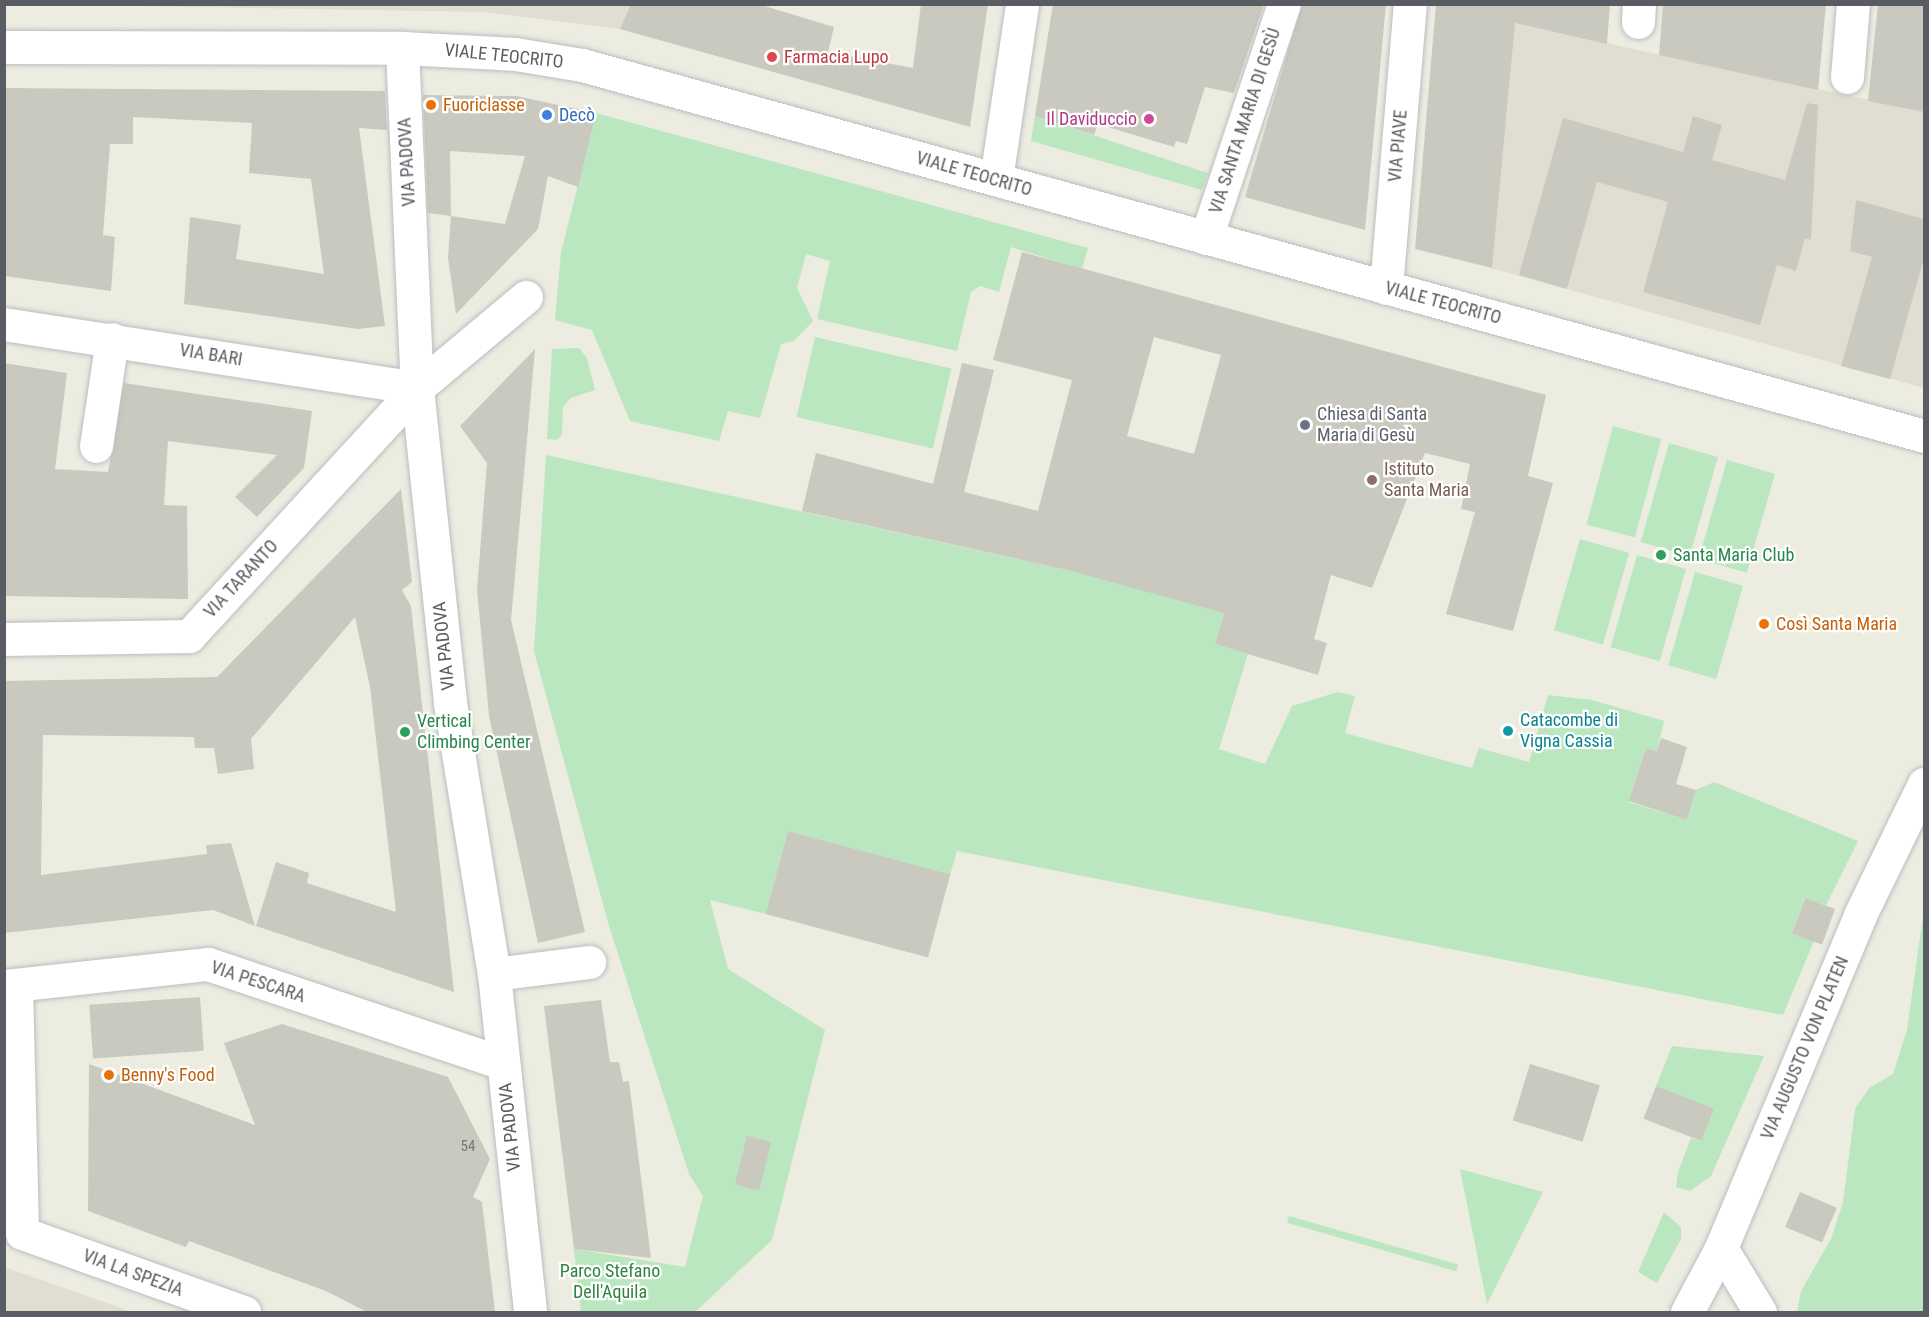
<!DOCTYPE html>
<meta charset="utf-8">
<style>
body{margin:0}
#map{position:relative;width:1929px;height:1317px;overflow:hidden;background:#edece0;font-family:"Roboto Condensed",sans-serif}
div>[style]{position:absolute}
.education>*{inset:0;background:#dfded0}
.green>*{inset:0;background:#bae7bf;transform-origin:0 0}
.building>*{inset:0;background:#cac9bf;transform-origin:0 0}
.roads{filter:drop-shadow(0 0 2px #bbbcc3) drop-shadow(0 0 2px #bbbcc3)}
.minor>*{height:33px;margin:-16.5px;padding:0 16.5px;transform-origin:16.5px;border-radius:16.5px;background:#fff}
.tertiary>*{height:33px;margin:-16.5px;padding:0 16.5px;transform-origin:16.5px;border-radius:16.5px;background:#fff}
.secondary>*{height:33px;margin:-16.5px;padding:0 16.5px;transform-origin:16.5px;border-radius:16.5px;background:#fff}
.dots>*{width:16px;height:16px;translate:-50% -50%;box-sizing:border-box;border:3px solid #fff;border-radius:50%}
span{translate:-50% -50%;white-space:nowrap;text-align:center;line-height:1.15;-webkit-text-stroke:4.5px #fff;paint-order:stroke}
.number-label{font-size:15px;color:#757779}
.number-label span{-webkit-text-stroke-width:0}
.street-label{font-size:18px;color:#595c62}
.health-label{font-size:18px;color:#be3a42}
.left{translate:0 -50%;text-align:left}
.food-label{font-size:18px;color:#c56008}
.shop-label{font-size:18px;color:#366cbe}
.hotel-label{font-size:18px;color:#b23c85}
.right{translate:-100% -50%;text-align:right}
.worship-label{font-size:18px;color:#5b616d}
.education-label{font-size:18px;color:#785e54}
.leisure-label{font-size:18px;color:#27864d}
.culture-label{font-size:18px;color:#0d838f}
.park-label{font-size:18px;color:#2e843d}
.frame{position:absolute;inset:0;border:6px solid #595c62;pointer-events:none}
</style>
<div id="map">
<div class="education">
<i style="clip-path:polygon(81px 5px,631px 4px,631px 5px,620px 29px,483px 12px)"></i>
<i style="clip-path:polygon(1514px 23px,1924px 112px,1924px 388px,1491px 268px)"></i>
<i style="clip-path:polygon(4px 1267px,73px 1291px,132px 1312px,5px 1312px)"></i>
</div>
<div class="green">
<i style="clip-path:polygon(596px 113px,1088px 248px,1082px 269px,1011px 247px,999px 292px,980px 286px,971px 292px,957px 351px,817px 319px,830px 261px,806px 254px,797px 288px,813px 321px,794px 341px,781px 344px,760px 418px,728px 411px,719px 441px,630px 421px,592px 330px,555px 320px,561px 252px)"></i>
<i style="clip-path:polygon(1035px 116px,1208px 173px,1202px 190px,1031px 141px)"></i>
<i style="left:815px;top:337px;width:140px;height:82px;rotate:13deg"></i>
<i style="clip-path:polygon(579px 348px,587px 358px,595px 390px,571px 398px,563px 407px,562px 434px,557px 440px,547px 439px,552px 349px)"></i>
<i style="left:1613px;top:426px;width:50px;height:102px;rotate:15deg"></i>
<i style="left:1669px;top:443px;width:51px;height:103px;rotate:16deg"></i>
<i style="clip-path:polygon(546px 455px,1067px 570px,1224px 612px,1215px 644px,1248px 654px,1219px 749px,1265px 764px,1292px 706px,1338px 692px,1355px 696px,1345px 733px,1472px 768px,1479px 748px,1529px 762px,1548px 695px,1592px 700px,1664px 721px,1657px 751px,1646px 748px,1629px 802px,1687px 820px,1696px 790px,1714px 782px,1858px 841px,1826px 905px,1804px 899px,1792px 934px,1814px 941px,1783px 1015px,957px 851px,950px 875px,788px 831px,766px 914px,710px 900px,728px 969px,825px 1030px,772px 1240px,695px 1312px,581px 1312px,574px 1249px,685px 1267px,703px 1196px,689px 1174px,609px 926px,534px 651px)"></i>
<i style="left:1727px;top:460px;width:50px;height:103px;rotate:16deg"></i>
<i style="left:1580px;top:539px;width:51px;height:95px;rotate:16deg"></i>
<i style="left:1637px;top:555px;width:51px;height:96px;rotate:16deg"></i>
<i style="left:1695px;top:572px;width:50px;height:97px;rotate:16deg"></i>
<i style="clip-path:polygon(1924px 909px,1924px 1312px,1797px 1312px,1801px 1291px,1831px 1239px,1843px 1202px,1855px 1109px,1869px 1088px,1893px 1074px,1907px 1030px)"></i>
<i style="clip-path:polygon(1672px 1046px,1764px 1056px,1711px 1176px,1690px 1191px,1676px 1187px,1678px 1172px,1691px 1138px,1701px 1141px,1713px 1108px,1656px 1086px)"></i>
<i style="clip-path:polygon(1460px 1169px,1543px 1192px,1487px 1304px)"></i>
<i style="clip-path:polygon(1664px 1212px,1681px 1227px,1681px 1239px,1657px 1283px,1638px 1272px)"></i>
<i style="left:1289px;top:1216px;width:176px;height:7px;rotate:16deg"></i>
</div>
<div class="building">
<i style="clip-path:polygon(631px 4px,758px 4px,834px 27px,828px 52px,913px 68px,921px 4px,988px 4px,970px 127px,620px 29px)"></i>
<i style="clip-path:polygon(1053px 4px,1264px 4px,1234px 93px,1205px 87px,1187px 144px,1176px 141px,1174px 147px,1098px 124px,1094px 135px,1035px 116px)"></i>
<i style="clip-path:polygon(1302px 4px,1386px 4px,1365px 230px,1245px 197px)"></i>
<i style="clip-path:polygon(1436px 4px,1610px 4px,1607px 44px,1515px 23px,1492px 268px,1415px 249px)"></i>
<i style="clip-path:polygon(1663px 4px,1826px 4px,1818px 90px,1659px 55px)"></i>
<i style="clip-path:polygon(1878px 4px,1924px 4px,1924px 112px,1868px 101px)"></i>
<i style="clip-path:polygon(4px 88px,385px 91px,387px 130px,359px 128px,385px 326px,358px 329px,184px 304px,190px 217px,241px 225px,236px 259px,324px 274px,311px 179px,249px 173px,252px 123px,133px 117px,133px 144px,110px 144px,103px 235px,115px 237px,111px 291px,4px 276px)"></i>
<i style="clip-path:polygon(423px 95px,516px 96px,596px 113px,578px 187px,548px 176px,538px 229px,456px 314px,448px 258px,451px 216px,505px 224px,525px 156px,450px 151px,451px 216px,428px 213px)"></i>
<i style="clip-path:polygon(1807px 103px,1818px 105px,1811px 240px,1805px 238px,1796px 271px,1777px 265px,1760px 325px,1643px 292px,1668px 202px,1597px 182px,1567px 289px,1519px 275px,1563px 118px,1683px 152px,1693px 116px,1722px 125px,1712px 160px,1785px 180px)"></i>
<i style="clip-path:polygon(1856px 200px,1924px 219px,1924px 258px,1890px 379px,1841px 366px,1872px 257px,1850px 251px)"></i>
<i style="clip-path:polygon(evenodd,1022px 252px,1546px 395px,1528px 476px,1553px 483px,1513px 631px,1446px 614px,1475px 512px,1461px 509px,1470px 464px,1425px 453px,1372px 588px,1331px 575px,1314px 639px,1327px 643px,1318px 675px,1215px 644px,1224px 613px,1067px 570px,802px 511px,816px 453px,933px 484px,962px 363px,994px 370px,964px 492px,1038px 511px,1072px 380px,993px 360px,1022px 252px,1154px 337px,1221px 355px,1194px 454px,1127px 436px,1154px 337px)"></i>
<i style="clip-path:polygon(535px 349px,511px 620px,585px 932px,538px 943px,489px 716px,477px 590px,487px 463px,460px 426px)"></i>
<i style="clip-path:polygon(4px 363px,67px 373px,55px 469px,108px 472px,124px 383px,312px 411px,304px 468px,257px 517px,235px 497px,277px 455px,168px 441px,164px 505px,187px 506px,188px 599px,4px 596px)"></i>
<i style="clip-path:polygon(401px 489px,412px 582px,402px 590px,411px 606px,454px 992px,256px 926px,276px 862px,309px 873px,307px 883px,396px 912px,370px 687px,355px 617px,251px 739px,254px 769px,218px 774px,214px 748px,195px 748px,194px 737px,43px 735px,41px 875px,207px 854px,206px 845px,231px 843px,255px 926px,213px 910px,4px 933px,4px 681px,217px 677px)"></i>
<i style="clip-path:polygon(1661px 738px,1687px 747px,1676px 784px,1696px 790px,1687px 820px,1629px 801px,1646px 748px,1657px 751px)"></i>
<i style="left:788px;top:831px;width:168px;height:86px;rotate:15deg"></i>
<i style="left:1805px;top:898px;width:32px;height:38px;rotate:20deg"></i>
<i style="left:200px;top:997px;width:54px;height:111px;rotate:86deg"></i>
<i style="clip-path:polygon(601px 1000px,610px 1062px,619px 1062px,623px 1082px,629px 1081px,651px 1258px,574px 1249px,544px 1006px)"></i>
<i style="clip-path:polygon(282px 1024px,448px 1077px,490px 1159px,473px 1197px,482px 1202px,495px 1312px,367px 1312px,326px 1291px,189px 1241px,186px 1247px,88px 1211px,89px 1064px,255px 1125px,224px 1043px)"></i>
<i style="left:1530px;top:1064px;width:73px;height:59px;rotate:17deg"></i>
<i style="left:1656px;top:1086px;width:62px;height:35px;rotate:21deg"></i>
<i style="left:747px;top:1136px;width:25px;height:50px;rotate:14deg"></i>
<i style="left:1800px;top:1192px;width:40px;height:38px;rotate:23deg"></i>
</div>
<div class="roads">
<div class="minor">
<i style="left:1638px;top:22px;width:18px;rotate:-87deg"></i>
<i style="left:402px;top:48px;width:340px;rotate:87.5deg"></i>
<i style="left:417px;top:388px;width:317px;rotate:84deg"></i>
<i style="left:450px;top:703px;width:275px;rotate:80.8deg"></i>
<i style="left:494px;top:974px;width:340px;rotate:83.9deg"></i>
<i style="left:1847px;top:77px;width:73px;rotate:-85.3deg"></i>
<i style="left:996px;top:179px;width:177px;rotate:-81.5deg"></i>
<i style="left:1206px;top:238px;width:247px;rotate:-71.6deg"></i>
<i style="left:1386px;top:288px;width:285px;rotate:-85.2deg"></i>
<i style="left:4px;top:324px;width:418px;rotate:8.8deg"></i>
<i style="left:96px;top:446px;width:108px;rotate:-81.5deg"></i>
<i style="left:4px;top:639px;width:185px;rotate:-0.9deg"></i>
<i style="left:189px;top:636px;width:337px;rotate:-47.4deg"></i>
<i style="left:417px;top:388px;width:142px;rotate:-39.9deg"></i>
<i style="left:494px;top:974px;width:96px;rotate:-7.2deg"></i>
<i style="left:16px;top:985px;width:248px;rotate:88.6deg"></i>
<i style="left:22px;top:1233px;width:236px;rotate:19.6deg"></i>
<i style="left:4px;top:986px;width:205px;rotate:-6.2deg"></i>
<i style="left:208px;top:964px;width:311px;rotate:18.6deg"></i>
<i style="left:1721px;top:1248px;width:75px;rotate:58.6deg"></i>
</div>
<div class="tertiary">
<i style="left:4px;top:47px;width:398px;rotate:0.1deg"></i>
<i style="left:402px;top:48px;width:113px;rotate:3deg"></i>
<i style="left:515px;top:54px;width:68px;rotate:9.3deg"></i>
<i style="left:582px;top:65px;width:1392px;rotate:15.45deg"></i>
</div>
<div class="secondary">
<i style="left:1687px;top:1312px;width:72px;rotate:-62deg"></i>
<i style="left:1721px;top:1248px;width:361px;rotate:-67.3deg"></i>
<i style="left:1860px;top:915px;width:146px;rotate:-64deg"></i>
</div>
</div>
<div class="dots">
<i style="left:772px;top:57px;background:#e0444e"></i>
<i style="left:431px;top:105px;background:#e8710a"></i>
<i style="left:547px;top:115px;background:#3f7fe0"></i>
<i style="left:1149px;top:119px;background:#d1479c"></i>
<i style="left:1305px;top:425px;background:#6b7280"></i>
<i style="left:1372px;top:480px;background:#8d6e63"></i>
<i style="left:1661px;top:555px;background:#2e9e5b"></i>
<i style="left:1764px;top:624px;background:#e8710a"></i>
<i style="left:1508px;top:731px;background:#0f9aa8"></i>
<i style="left:405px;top:732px;background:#2e9e5b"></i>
<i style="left:109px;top:1075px;background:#e8710a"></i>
</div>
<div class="number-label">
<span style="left:468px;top:1147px">54</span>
</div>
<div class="street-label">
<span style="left:504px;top:56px;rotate:6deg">VIALE TEOCRITO</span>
<span style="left:1245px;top:121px;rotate:-72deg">VIA SANTA MARIA DI GESÙ</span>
<span style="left:1398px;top:146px;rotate:-85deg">VIA PIAVE</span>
<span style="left:407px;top:162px;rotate:-93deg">VIA PADOVA</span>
<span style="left:974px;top:174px;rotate:16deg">VIALE TEOCRITO</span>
<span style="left:1443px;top:303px;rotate:15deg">VIALE TEOCRITO</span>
<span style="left:211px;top:355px;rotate:9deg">VIA BARI</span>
<span style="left:241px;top:579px;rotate:-47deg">VIA TARANTO</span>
<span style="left:444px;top:646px;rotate:-96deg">VIA PADOVA</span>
<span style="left:258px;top:982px;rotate:18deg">VIA PESCARA</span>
<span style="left:1805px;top:1048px;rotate:-67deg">VIA AUGUSTO VON PLATEN</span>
<span style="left:510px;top:1127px;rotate:-96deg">VIA PADOVA</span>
<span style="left:133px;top:1273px;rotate:20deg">VIA LA SPEZIA</span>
</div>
<div class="health-label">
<span class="left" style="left:784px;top:57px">Farmacia Lupo</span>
</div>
<div class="food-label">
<span class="left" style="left:443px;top:105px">Fuoriclasse</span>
<span class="left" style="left:1776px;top:624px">Così Santa Maria</span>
<span class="left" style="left:121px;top:1075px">Benny's Food</span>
</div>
<div class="shop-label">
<span class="left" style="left:559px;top:115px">Decò</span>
</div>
<div class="hotel-label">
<span class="right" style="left:1137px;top:119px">Il Daviduccio</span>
</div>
<div class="worship-label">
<span class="left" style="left:1317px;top:425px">Chiesa di Santa<br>Maria di Gesù</span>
</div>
<div class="education-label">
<span class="left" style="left:1384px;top:480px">Istituto<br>Santa Maria</span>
</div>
<div class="leisure-label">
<span class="left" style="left:1673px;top:555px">Santa Maria Club</span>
<span class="left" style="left:417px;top:732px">Vertical<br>Climbing Center</span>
</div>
<div class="culture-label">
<span class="left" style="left:1520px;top:731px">Catacombe di<br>Vigna Cassia</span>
</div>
<div class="park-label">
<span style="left:610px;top:1282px">Parco Stefano<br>Dell'Aquila</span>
</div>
<div class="frame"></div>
</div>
